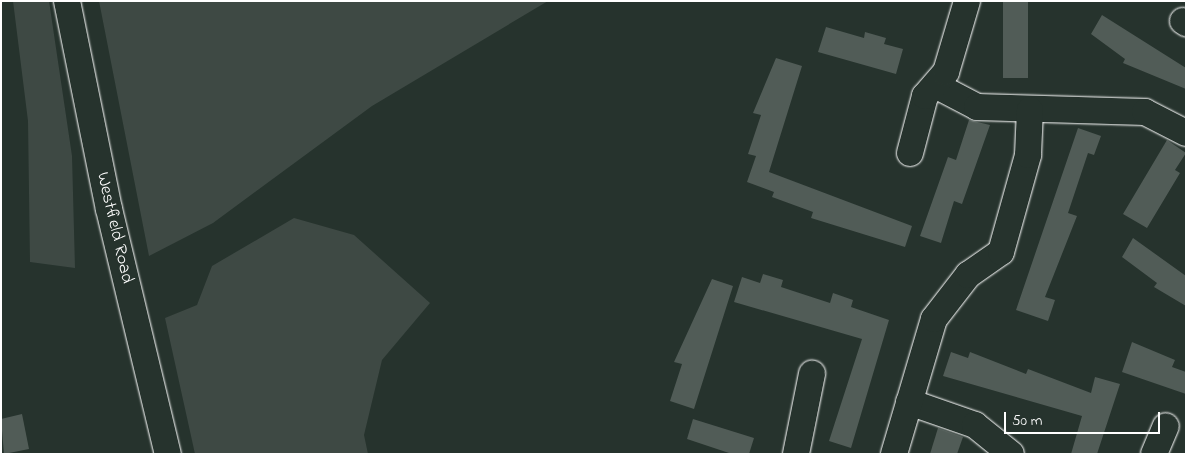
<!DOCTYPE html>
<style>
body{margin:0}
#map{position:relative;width:1187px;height:455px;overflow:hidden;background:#26332d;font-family:"Indie Flower",sans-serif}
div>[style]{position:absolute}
.green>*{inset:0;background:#3e4944}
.building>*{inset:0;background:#515c57;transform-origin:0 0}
.roads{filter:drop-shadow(0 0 1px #fff) drop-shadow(0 0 1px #fff)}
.minor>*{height:26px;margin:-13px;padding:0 13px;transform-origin:13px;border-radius:13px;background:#26332d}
span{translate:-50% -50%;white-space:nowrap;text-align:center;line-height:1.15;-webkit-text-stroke:4.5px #26332d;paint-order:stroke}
.street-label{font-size:18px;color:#fff}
.frame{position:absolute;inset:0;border:2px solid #fff;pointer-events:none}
.scale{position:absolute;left:1004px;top:412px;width:156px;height:22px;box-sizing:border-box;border:2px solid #fff;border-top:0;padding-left:6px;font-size:15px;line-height:18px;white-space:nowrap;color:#fff;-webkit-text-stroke:4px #26332d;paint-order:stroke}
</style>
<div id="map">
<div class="green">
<i style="clip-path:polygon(13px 1px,49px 1px,72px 156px,75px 268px,30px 262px,28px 121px)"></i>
<i style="clip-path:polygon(99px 1px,548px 1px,372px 106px,213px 223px,149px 256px)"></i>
<i style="clip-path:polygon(294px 218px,354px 235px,430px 303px,382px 360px,364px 435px,368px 454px,195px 454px,165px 318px,197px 305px,212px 266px)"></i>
</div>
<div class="building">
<i style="left:1003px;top:1px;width:25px;height:77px"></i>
<i style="clip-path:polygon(1102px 15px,1186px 68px,1186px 89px,1123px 63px,1125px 59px,1091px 34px)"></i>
<i style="clip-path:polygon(826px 27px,864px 38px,865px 32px,886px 38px,884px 44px,903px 49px,896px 74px,818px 52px)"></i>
<i style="clip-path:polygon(776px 58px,802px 66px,769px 172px,912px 226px,905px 247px,811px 218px,813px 212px,772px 197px,774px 192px,747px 182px,756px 156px,748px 154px,761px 115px,753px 113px)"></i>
<i style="clip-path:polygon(969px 120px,990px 125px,962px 204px,954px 201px,941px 243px,920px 236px,948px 157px,956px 160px)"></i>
<i style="clip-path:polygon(1078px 128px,1101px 136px,1094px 155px,1088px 153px,1068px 213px,1077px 216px,1045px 297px,1055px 300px,1048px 321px,1016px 310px)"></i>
<i style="clip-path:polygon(1167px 140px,1186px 153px,1175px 170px,1180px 173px,1147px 228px,1123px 214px)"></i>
<i style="clip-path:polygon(1133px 238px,1186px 276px,1186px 306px,1154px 287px,1157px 283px,1122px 257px)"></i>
<i style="clip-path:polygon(763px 274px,783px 280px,781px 287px,830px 303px,833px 293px,853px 300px,851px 307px,889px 320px,851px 448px,829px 441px,862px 339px,734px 302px,742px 277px,760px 283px)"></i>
<i style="clip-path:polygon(712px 279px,733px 286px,694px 409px,670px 401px,682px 364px,674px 362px)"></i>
<i style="clip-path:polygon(1132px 342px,1175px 360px,1172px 367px,1186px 372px,1186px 394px,1122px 372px)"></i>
<i style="clip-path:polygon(951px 352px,968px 358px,970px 352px,1026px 374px,1028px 369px,1091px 393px,1095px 377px,1120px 384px,1097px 454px,1071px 454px,1082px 416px,943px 376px)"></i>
<i style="clip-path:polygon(22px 414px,29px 449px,4px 454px,1px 419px)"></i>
<i style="clip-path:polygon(693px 419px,754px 438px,749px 454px,732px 454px,687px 439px)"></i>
<i style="clip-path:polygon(938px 428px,963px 437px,957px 454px,930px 454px)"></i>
</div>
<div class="roads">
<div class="minor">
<i style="left:67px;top:1px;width:212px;rotate:78.6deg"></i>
<i style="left:109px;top:209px;width:252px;rotate:76.5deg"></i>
<i style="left:1183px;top:21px;width:4px;rotate:34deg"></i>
<i style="left:935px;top:85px;width:47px;rotate:27.6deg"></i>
<i style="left:977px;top:107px;width:168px;rotate:1.7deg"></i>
<i style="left:1145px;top:112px;width:46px;rotate:27.1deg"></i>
<i style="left:910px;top:153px;width:59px;rotate:-75.3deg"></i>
<i style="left:925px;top:96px;width:32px;rotate:-49deg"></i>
<i style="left:946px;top:72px;width:74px;rotate:-73.5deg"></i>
<i style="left:909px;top:402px;width:70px;rotate:19.2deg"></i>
<i style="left:975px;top:425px;width:46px;rotate:38.9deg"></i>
<i style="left:796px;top:454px;width:82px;rotate:-78.7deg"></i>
<i style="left:894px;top:454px;width:141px;rotate:-73.5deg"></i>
<i style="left:934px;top:319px;width:56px;rotate:-52.3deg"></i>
<i style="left:968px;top:275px;width:40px;rotate:-34.9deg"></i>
<i style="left:1001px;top:252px;width:101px;rotate:-74.4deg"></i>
<i style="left:1028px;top:155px;width:45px;rotate:-87.5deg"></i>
<i style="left:1154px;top:454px;width:30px;rotate:-67deg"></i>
</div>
</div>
<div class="street-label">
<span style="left:114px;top:228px;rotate:77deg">Westfield Road</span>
</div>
<div class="frame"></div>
<div class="scale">50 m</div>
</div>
